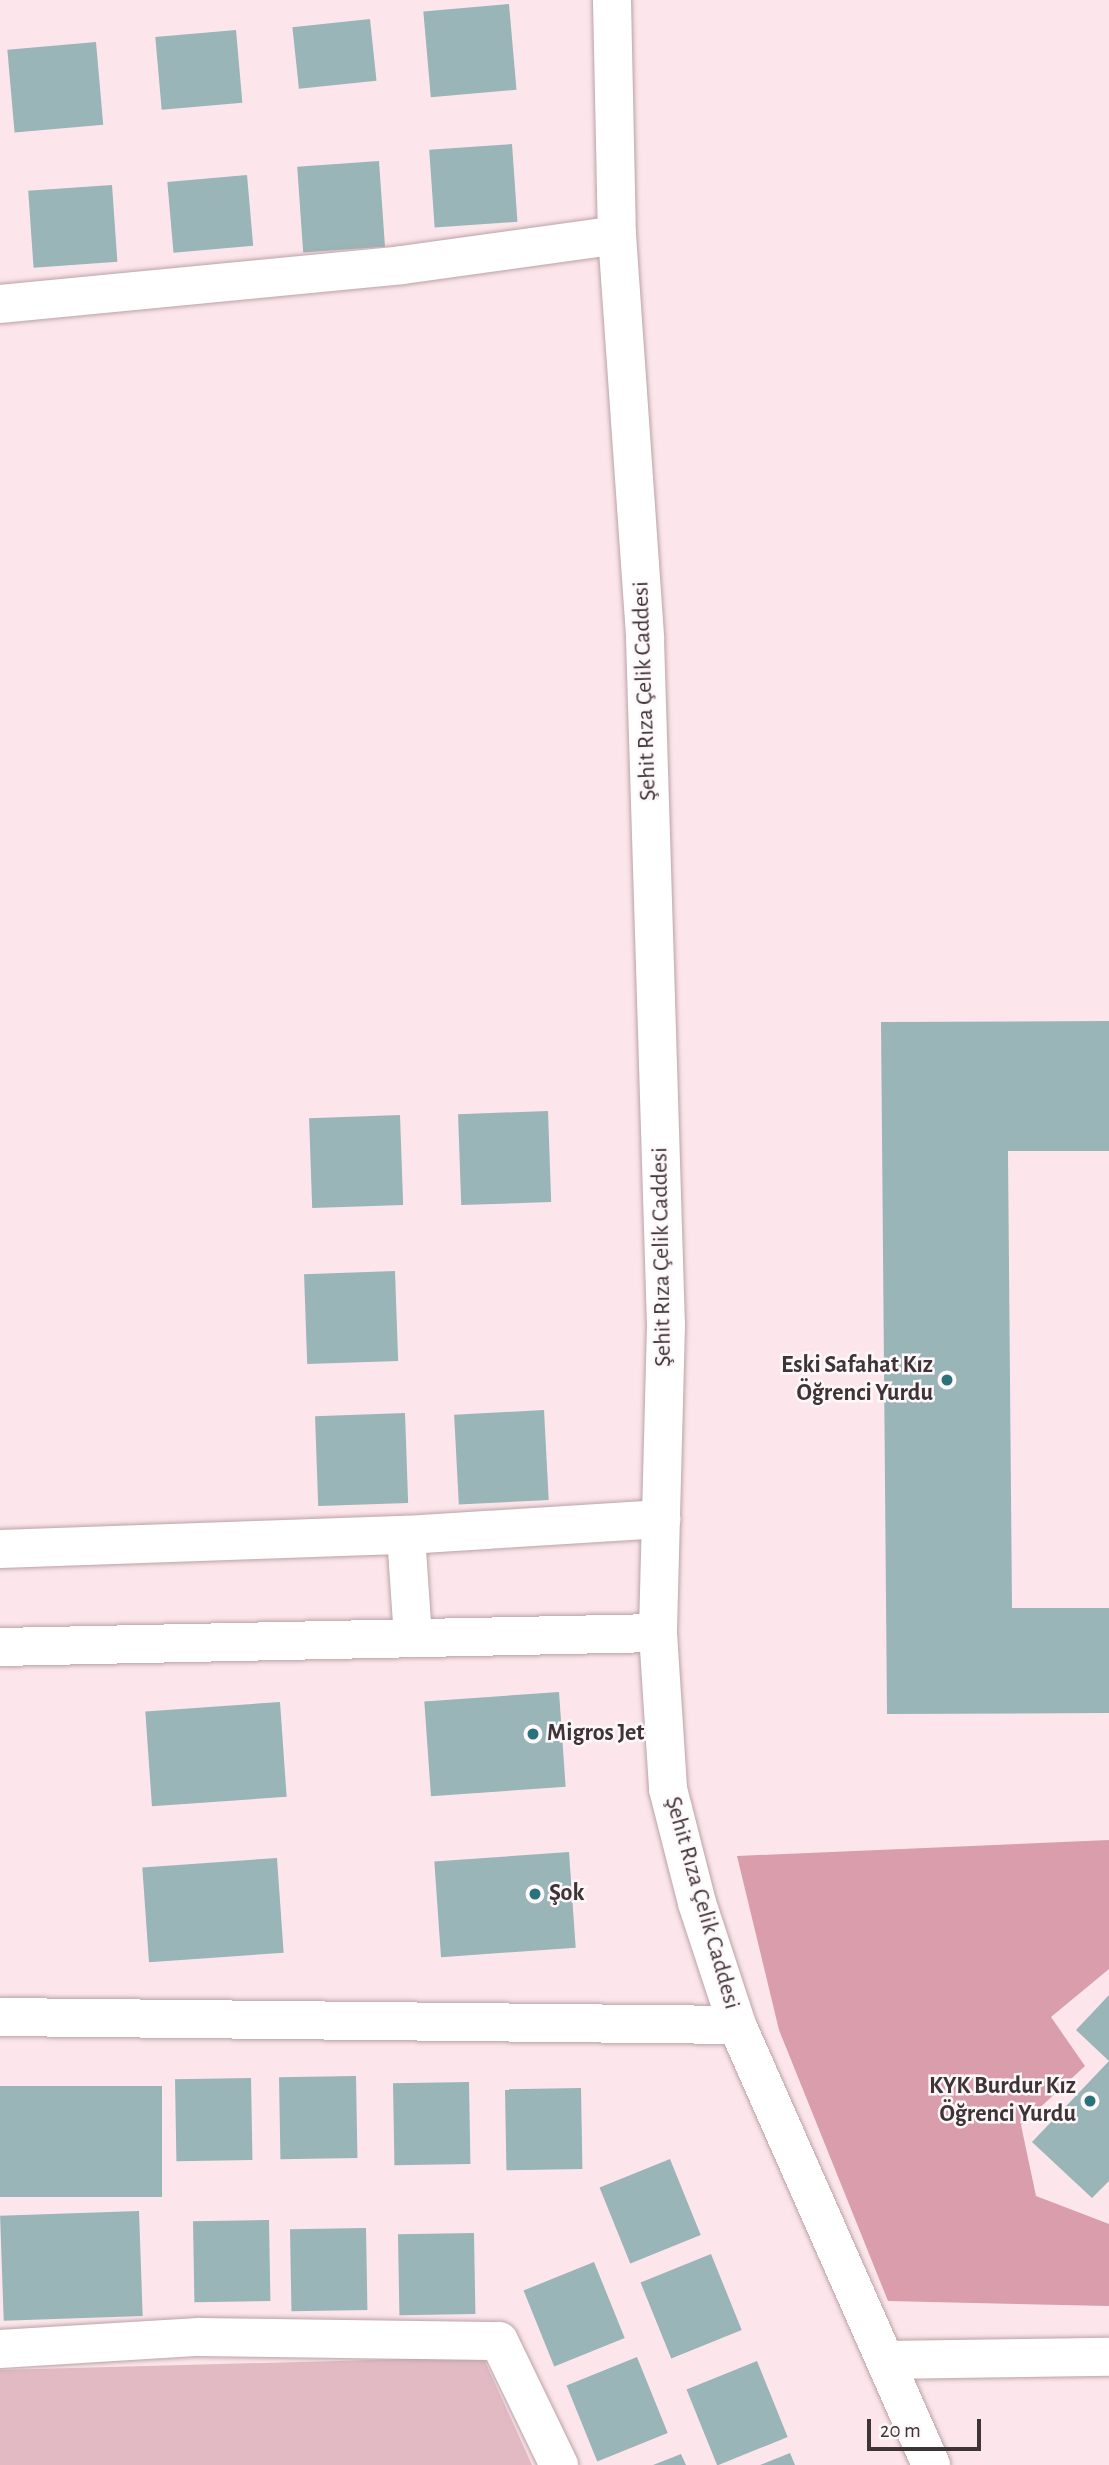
<!DOCTYPE html>
<meta charset="utf-8">
<style>
body{margin:0}
#map{position:relative;width:1109px;height:2465px;overflow:hidden;background:#fce6eb;font-family:"Alegreya Sans",sans-serif}
div>[style]{position:absolute}
.green>*{inset:0;background:#e2bac4}
.forest>*{inset:0;background:#d99dac}
.building>*{inset:0;background:#99b5b7;transform-origin:0 0}
.roads{filter:drop-shadow(0 0 2px #bba2a7) drop-shadow(0 0 2px #bba2a7)}
.street>*{height:38px;margin:-19px;padding:0 19px;transform-origin:19px;border-radius:19px;background:#fff}
.dots>*{width:19px;height:19px;translate:-50% -50%;box-sizing:border-box;border:4px solid #fef8fa;border-radius:50%}
span{translate:-50% -50%;white-space:nowrap;text-align:center;line-height:1.15;-webkit-text-stroke:5px #fef8fa;paint-order:stroke}
.street-label{font-size:24px;color:#3e3336}
.poi-label{font-size:24px;color:#3e3336;font-weight:700}
.right{translate:-100% -50%;text-align:right}
.left{translate:0 -50%;text-align:left}
.scale{position:absolute;left:867px;top:2419px;width:114px;height:32px;box-sizing:border-box;border:4px solid #3e3336;border-top:0;padding-left:9px;font-size:21px;line-height:24px;white-space:nowrap;color:#3e3336;-webkit-text-stroke:5px #fef8fa;paint-order:stroke}
</style>
<div id="map">
<div class="green">
<i style="clip-path:polygon(483px 2357px,532px 2465px,0 2465px,0 2370px)"></i>
</div>
<div class="forest">
<i style="clip-path:polygon(1109px 1840px,1109px 1969px,1051px 2017px,1085px 2066px,1021px 2125px,1036px 2196px,1109px 2224px,1109px 2306px,888px 2301px,779px 2030px,737px 1856px)"></i>
</div>
<div class="building">
<i style="left:509px;top:4px;width:86px;height:86px;rotate:85deg"></i>
<i style="left:370px;top:19px;width:62px;height:78px;rotate:84deg"></i>
<i style="left:236px;top:30px;width:73px;height:81px;rotate:85deg"></i>
<i style="left:96px;top:42px;width:83px;height:89px;rotate:85deg"></i>
<i style="left:512px;top:144px;width:78px;height:83px;rotate:86deg"></i>
<i style="left:379px;top:161px;width:86px;height:82px;rotate:86deg"></i>
<i style="left:247px;top:175px;width:71px;height:80px;rotate:85deg"></i>
<i style="left:112px;top:185px;width:77px;height:84px;rotate:86deg"></i>
<i style="clip-path:polygon(1109px 1021px,1109px 1151px,1008px 1151px,1012px 1608px,1109px 1608px,1109px 1713px,887px 1714px,881px 1022px)"></i>
<i style="left:548px;top:1111px;width:91px;height:90px;rotate:88deg"></i>
<i style="left:400px;top:1115px;width:90px;height:91px;rotate:88deg"></i>
<i style="left:395px;top:1271px;width:90px;height:91px;rotate:88deg"></i>
<i style="left:544px;top:1410px;width:90px;height:90px;rotate:87deg"></i>
<i style="left:405px;top:1413px;width:90px;height:90px;rotate:88deg"></i>
<i style="left:559px;top:1692px;width:95px;height:135px;rotate:86deg"></i>
<i style="left:280px;top:1702px;width:95px;height:135px;rotate:86deg"></i>
<i style="left:569px;top:1852px;width:96px;height:135px;rotate:86deg"></i>
<i style="left:277px;top:1858px;width:95px;height:135px;rotate:86deg"></i>
<i style="clip-path:polygon(1109px 1995px,1109px 2181px,1092px 2198px,1032px 2142px,1109px 2061px,1076px 2030px)"></i>
<i style="left:356px;top:2076px;width:82px;height:77px;rotate:89deg"></i>
<i style="left:251px;top:2078px;width:82px;height:76px;rotate:89deg"></i>
<i style="left:469px;top:2082px;width:82px;height:76px;rotate:89deg"></i>
<i style="left:0;top:2086px;width:162px;height:111px"></i>
<i style="left:581px;top:2088px;width:81px;height:76px;rotate:89deg"></i>
<i style="left:670px;top:2159px;width:82px;height:76px;rotate:68deg"></i>
<i style="left:139px;top:2211px;width:105px;height:139px;rotate:88deg"></i>
<i style="left:269px;top:2220px;width:81px;height:76px;rotate:89deg"></i>
<i style="left:366px;top:2228px;width:82px;height:76px;rotate:89deg"></i>
<i style="left:474px;top:2233px;width:81px;height:76px;rotate:89deg"></i>
<i style="left:711px;top:2254px;width:82px;height:76px;rotate:68deg"></i>
<i style="left:594px;top:2262px;width:82px;height:76px;rotate:68deg"></i>
<i style="left:637px;top:2357px;width:82px;height:76px;rotate:68deg"></i>
<i style="left:757px;top:2361px;width:82px;height:76px;rotate:68deg"></i>
<i style="clip-path:polygon(790px 2453px,795px 2465px,760px 2465px)"></i>
<i style="clip-path:polygon(681px 2454px,686px 2465px,653px 2465px)"></i>
</div>
<div class="roads">
<div class="street">
<i style="left:612px;top:0;width:235px;rotate:88.8deg"></i>
<i style="left:617px;top:235px;width:405px;rotate:86deg"></i>
<i style="left:645px;top:639px;width:686px;rotate:88.25deg"></i>
<i style="left:666px;top:1325px;width:308px;rotate:91.5deg"></i>
<i style="left:658px;top:1633px;width:156px;rotate:86.3deg"></i>
<i style="left:668px;top:1789px;width:118px;rotate:75.7deg"></i>
<i style="left:697px;top:1903px;width:128px;rotate:71.8deg"></i>
<i style="left:737px;top:2025px;width:481px;rotate:66.2deg"></i>
<i style="left:0;top:304px;width:404px;rotate:-5.5deg"></i>
<i style="left:402px;top:265px;width:217px;rotate:-7.9deg"></i>
<i style="left:406px;top:1535px;width:103px;rotate:86.1deg"></i>
<i style="left:0;top:1549px;width:406px;rotate:-2deg"></i>
<i style="left:406px;top:1535px;width:256px;rotate:-3.6deg"></i>
<i style="left:0;top:1647px;width:658px;rotate:-1.22deg"></i>
<i style="left:0;top:2017px;width:737px;rotate:0.62deg"></i>
<i style="left:0;top:2349px;width:199px;rotate:-3.5deg"></i>
<i style="left:199px;top:2337px;width:300px;rotate:0.8deg"></i>
<i style="left:499px;top:2341px;width:138px;rotate:64.2deg"></i>
<i style="left:885px;top:2360px;width:224px;rotate:-0.8deg"></i>
</div>
</div>
<div class="dots">
<i style="left:947px;top:1380px;background:#2a737a"></i>
<i style="left:533px;top:1734px;background:#2a737a"></i>
<i style="left:535px;top:1894px;background:#2a737a"></i>
<i style="left:1090px;top:2101px;background:#2a737a"></i>
</div>
<div class="street-label">
<span style="left:645px;top:691px;rotate:-92deg">Şehit Rıza Çelik Caddesi</span>
<span style="left:662px;top:1257px;rotate:-91deg">Şehit Rıza Çelik Caddesi</span>
<span style="left:702px;top:1903px;rotate:74deg">Şehit Rıza Çelik Caddesi</span>
</div>
<div class="poi-label">
<span class="right" style="left:933px;top:1380px">Eski Safahat Kız<br>Öğrenci Yurdu</span>
<span class="left" style="left:547px;top:1734px">Migros Jet</span>
<span class="left" style="left:549px;top:1894px">Şok</span>
<span class="right" style="left:1076px;top:2101px">KYK Burdur Kız<br>Öğrenci Yurdu</span>
</div>
<div class="scale">20 m</div>
</div>
